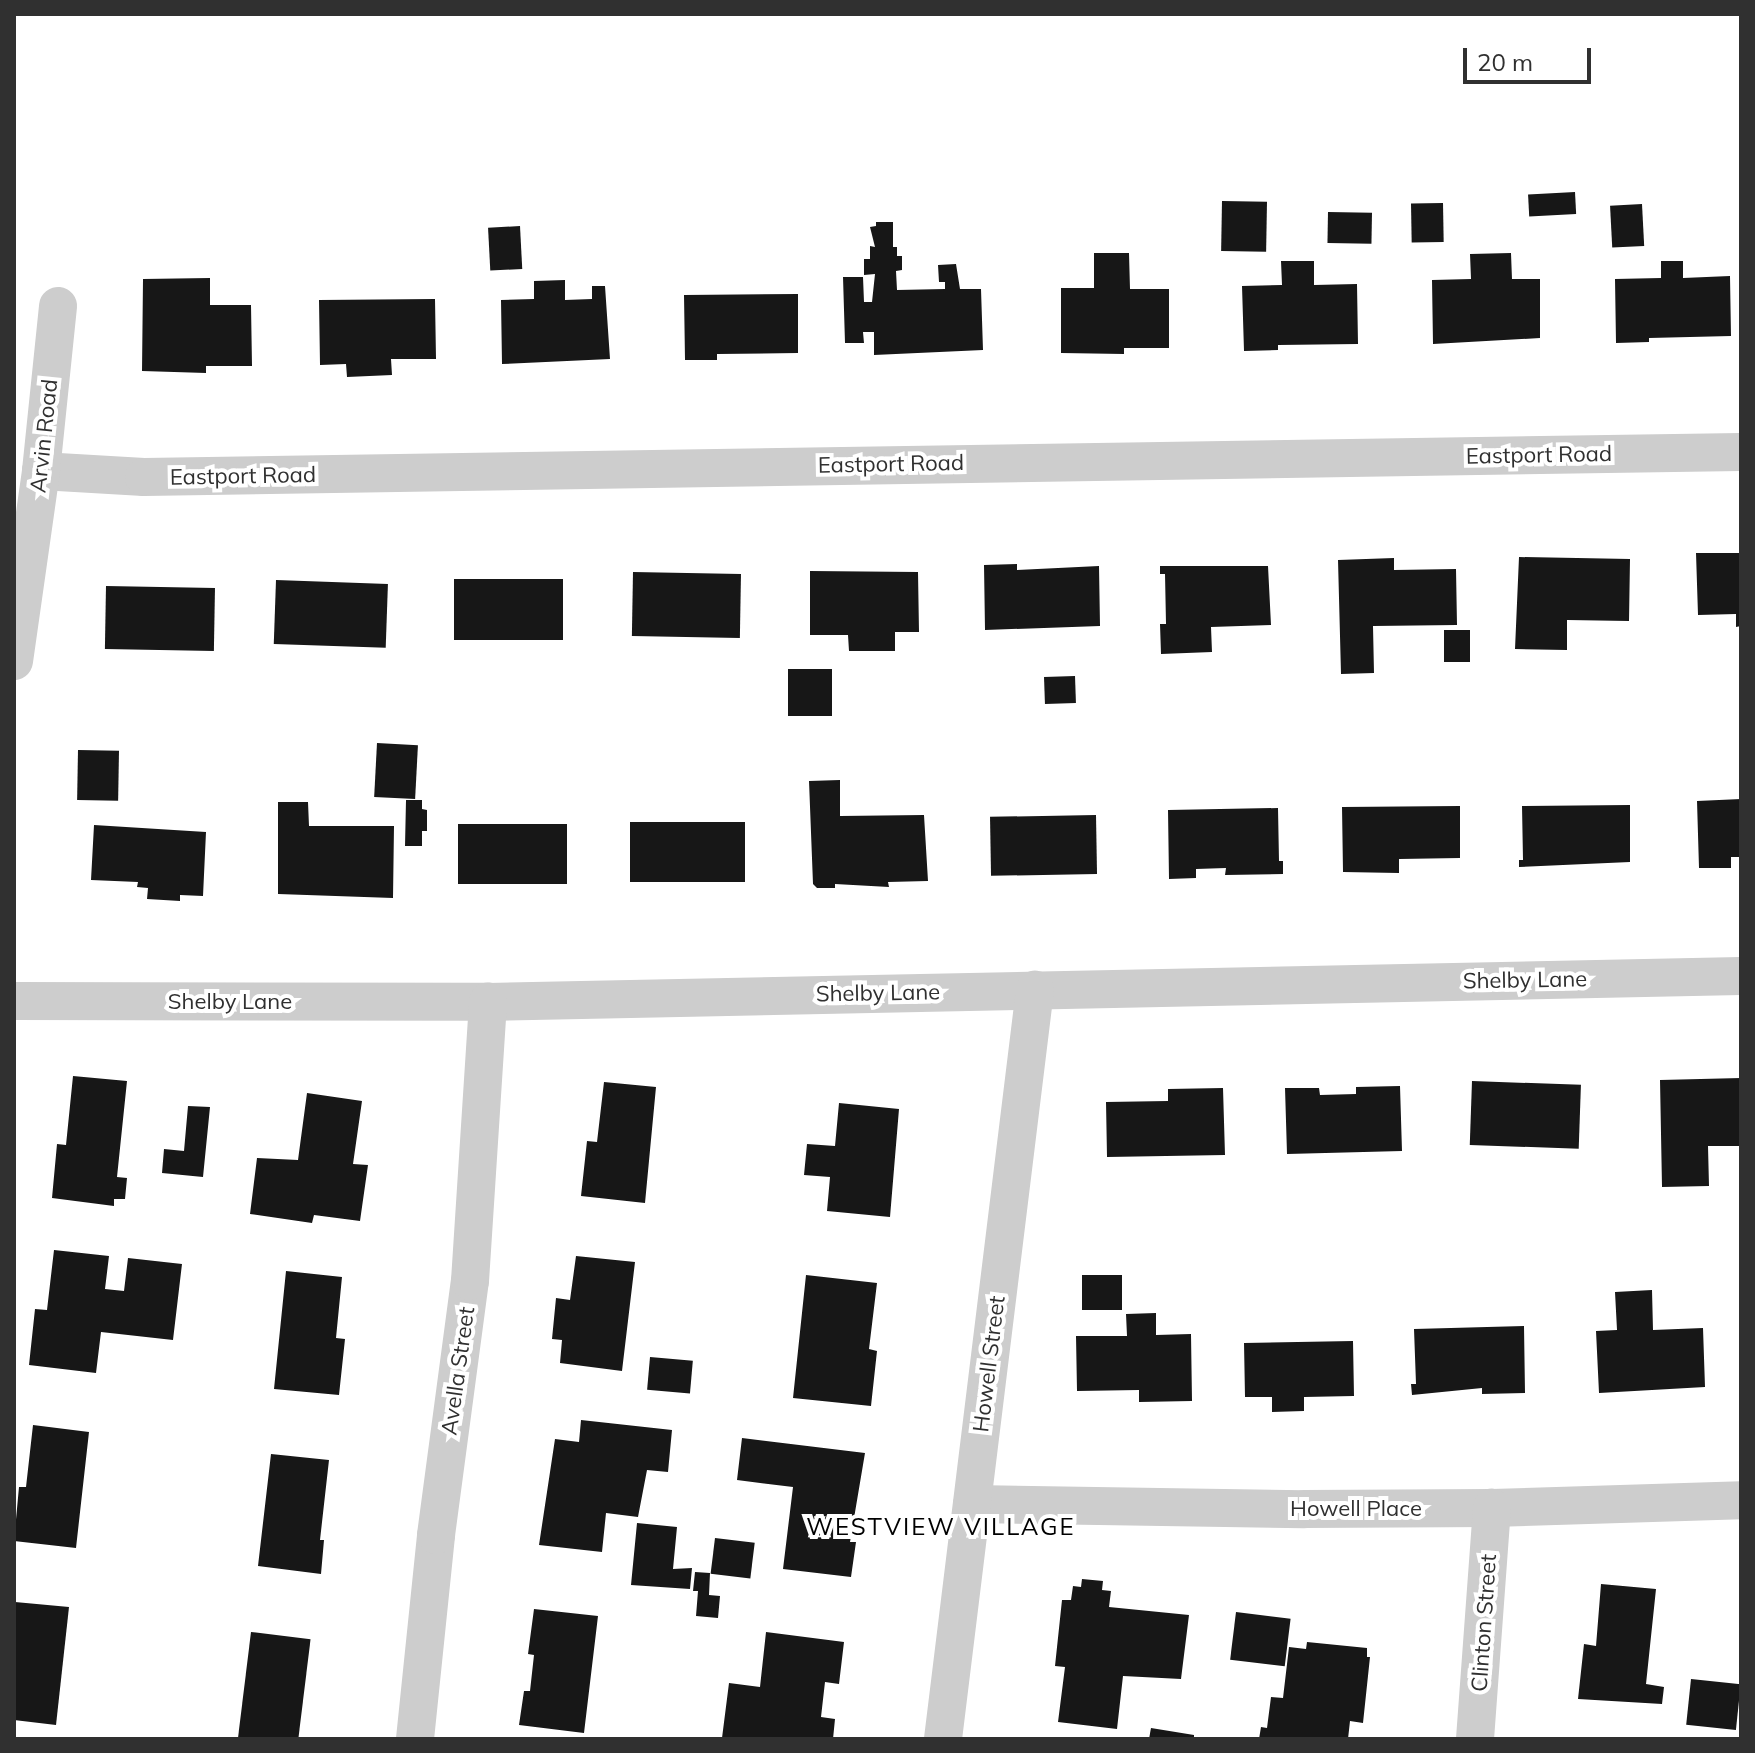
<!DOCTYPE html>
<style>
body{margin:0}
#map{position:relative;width:1755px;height:1753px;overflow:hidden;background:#fff;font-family:Mulish,sans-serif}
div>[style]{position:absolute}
.building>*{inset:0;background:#171717;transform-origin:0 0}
.minor>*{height:38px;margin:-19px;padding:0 19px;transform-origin:19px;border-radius:19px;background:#cdcdcd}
span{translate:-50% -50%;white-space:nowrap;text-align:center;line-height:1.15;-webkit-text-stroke:8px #fff;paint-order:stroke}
.street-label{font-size:22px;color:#303030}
.neighbourhood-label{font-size:24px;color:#000;letter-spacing:2px}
.frame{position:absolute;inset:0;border:16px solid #303030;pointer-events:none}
.scale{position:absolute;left:1463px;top:48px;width:128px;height:36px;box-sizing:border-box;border:4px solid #303030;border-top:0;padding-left:10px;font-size:24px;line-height:28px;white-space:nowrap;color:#303030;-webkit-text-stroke:6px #fff;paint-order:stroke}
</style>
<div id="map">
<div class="building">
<i style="left:1575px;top:192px;width:22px;height:47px;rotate:87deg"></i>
<i style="left:1222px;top:201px;width:45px;height:50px;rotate:1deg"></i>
<i style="left:1443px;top:203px;width:39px;height:32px;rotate:89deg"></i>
<i style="left:1642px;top:204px;width:42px;height:32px;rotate:87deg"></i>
<i style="left:1328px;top:212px;width:44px;height:31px;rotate:1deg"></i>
<i style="clip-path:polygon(876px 222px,893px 222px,893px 247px,897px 247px,897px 256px,902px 256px,902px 270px,896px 271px,897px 290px,945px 289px,945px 282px,939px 282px,938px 265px,956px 264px,960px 289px,981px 289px,983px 350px,874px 355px,874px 332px,863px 332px,864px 343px,845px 343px,843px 277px,863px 277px,864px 302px,872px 302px,875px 274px,864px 275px,864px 259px,870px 259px,870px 246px,875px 247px,870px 227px,876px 226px)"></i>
<i style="left:520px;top:226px;width:43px;height:32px;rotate:87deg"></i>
<i style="clip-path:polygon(1094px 253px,1129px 253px,1130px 289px,1169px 289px,1169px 348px,1124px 348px,1124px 354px,1061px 353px,1061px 288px,1094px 288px)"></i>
<i style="clip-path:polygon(1511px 253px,1512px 279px,1540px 279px,1540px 338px,1433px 344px,1432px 280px,1471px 279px,1470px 254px)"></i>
<i style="clip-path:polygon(1281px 261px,1314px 261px,1314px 285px,1357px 284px,1358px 344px,1278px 345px,1278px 350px,1244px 351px,1242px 286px,1282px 285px)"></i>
<i style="clip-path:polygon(1661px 261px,1683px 261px,1683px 278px,1730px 276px,1731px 336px,1649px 338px,1649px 342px,1616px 343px,1615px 279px,1661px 278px)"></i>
<i style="clip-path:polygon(210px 278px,210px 305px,251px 305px,252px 366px,206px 366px,206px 373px,142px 371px,143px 279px)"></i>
<i style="clip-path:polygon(565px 280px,565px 300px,592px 299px,592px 286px,605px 286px,610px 359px,502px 364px,501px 300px,534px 299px,534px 281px)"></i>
<i style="clip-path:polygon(798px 294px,798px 353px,717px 354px,717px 360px,685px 360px,684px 295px)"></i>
<i style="clip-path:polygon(435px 299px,436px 359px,391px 359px,392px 375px,347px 377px,346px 364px,320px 365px,319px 300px)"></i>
<i style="clip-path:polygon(1696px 553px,1741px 553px,1741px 626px,1736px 627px,1736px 614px,1698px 615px)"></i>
<i style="clip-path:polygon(1519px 557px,1630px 559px,1629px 621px,1567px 620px,1567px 650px,1515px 649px)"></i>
<i style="clip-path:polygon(1394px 558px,1394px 570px,1456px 569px,1457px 625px,1373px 626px,1374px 673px,1341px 674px,1338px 560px)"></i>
<i style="clip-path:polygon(1017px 564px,1017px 570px,1099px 566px,1100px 626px,985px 630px,984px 565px)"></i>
<i style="clip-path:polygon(1160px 566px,1268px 566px,1271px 625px,1211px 627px,1212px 652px,1161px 654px,1160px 624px,1166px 624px,1165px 574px,1160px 574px)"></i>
<i style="clip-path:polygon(810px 571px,918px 572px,919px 632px,895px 632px,895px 651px,849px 651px,848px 635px,810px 635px)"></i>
<i style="left:633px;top:572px;width:108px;height:64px;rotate:1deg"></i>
<i style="left:563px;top:579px;width:61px;height:109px;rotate:90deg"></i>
<i style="left:276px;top:580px;width:112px;height:64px;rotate:2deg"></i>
<i style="left:106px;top:586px;width:109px;height:63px;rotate:1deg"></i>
<i style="left:1444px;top:630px;width:26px;height:32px"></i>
<i style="left:788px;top:669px;width:44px;height:47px"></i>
<i style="left:1075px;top:676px;width:27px;height:31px;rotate:88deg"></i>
<i style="left:377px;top:743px;width:41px;height:54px;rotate:3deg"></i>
<i style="left:78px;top:750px;width:41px;height:50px;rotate:1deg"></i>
<i style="clip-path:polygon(840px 780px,840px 816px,924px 815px,928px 881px,888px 882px,889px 887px,835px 884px,835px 888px,817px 888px,813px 884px,809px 781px)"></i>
<i style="clip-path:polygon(1741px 799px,1741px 857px,1731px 857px,1731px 868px,1699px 868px,1697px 801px)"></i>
<i style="clip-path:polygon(406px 800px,422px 800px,422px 809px,427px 810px,427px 831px,422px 831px,422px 846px,405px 846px)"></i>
<i style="clip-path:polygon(278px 802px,308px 802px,309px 826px,394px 826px,393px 898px,278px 894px)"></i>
<i style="clip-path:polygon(1630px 805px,1630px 862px,1519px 867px,1519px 860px,1523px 860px,1522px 806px)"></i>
<i style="clip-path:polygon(1460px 806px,1460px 858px,1399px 859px,1399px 873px,1343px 872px,1342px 807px)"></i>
<i style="clip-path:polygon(1278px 808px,1279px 861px,1283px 861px,1283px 874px,1225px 875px,1226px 868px,1196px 869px,1196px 878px,1169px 879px,1168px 810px)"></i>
<i style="left:1096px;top:815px;width:59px;height:106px;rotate:89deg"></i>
<i style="left:745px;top:822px;width:60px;height:115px;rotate:90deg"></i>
<i style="left:567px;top:824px;width:60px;height:109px;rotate:90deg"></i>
<i style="clip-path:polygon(94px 825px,206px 832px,203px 896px,180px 895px,180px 901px,147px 899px,148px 888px,137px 887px,138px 882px,91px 880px)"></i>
<i style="clip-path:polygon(73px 1076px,127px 1081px,117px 1177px,127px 1178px,125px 1199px,114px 1199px,114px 1206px,52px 1198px,57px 1144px,66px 1145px)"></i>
<i style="clip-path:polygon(1741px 1078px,1741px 1146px,1708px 1146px,1709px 1186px,1662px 1187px,1660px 1080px)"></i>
<i style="left:1472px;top:1081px;width:109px;height:64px;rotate:2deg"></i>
<i style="clip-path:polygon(604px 1082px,656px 1087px,645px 1203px,581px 1196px,587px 1141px,597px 1142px)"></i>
<i style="clip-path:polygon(1400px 1086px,1402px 1151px,1287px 1154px,1285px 1088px,1319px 1088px,1320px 1095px,1356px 1094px,1356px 1087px)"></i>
<i style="clip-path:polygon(1223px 1088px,1225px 1155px,1107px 1157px,1106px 1102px,1168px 1101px,1168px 1089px)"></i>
<i style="clip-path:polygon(307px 1093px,362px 1101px,353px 1164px,368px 1165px,360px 1221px,314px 1215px,312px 1223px,250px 1214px,257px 1158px,298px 1160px)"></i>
<i style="clip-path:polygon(839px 1103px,899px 1109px,890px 1217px,827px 1211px,830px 1177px,804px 1175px,807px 1144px,835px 1146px)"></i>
<i style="clip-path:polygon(188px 1106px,210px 1107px,203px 1177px,162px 1173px,164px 1149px,184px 1151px)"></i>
<i style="clip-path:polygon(54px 1250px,109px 1256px,105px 1289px,124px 1291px,128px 1258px,182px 1264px,173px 1340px,101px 1332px,96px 1373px,29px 1365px,35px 1309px,47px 1310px)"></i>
<i style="clip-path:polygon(576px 1256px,635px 1262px,622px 1371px,560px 1363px,562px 1340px,552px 1339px,556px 1298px,570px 1300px)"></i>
<i style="clip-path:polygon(286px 1271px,342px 1277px,336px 1338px,345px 1339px,339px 1395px,274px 1389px)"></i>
<i style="clip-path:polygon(806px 1275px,877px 1283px,869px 1349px,877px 1351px,871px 1406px,793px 1398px)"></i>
<i style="left:1122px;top:1275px;width:35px;height:40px;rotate:90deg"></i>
<i style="clip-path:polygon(1652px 1290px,1653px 1330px,1703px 1328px,1705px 1387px,1599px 1393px,1596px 1331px,1617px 1330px,1615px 1292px)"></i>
<i style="clip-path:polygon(1156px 1313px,1156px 1335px,1191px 1334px,1192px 1401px,1139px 1402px,1139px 1390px,1077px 1391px,1076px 1336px,1127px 1336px,1126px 1314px)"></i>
<i style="clip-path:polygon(1524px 1326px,1525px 1393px,1482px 1394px,1482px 1388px,1412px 1395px,1411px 1384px,1416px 1384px,1414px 1329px)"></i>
<i style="clip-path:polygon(1353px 1341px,1354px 1396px,1304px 1397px,1304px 1411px,1272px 1412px,1272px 1397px,1245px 1397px,1244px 1343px)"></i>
<i style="left:650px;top:1357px;width:43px;height:33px;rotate:5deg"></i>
<i style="clip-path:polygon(581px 1420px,672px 1430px,668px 1472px,647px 1470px,638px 1517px,606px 1513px,602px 1552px,539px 1545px,555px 1439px,579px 1442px)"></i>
<i style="clip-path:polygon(33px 1425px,89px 1432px,76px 1548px,14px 1541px,19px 1487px,26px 1487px)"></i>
<i style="clip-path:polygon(742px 1438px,865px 1453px,850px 1542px,856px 1542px,851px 1577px,783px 1569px,793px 1487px,737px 1480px)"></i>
<i style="clip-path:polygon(271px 1454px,329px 1460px,320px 1540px,324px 1540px,321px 1574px,258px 1566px)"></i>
<i style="clip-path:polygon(637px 1523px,677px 1527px,673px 1569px,692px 1568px,690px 1589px,631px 1585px)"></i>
<i style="left:715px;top:1538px;width:40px;height:36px;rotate:7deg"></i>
<i style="clip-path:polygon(695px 1572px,710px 1573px,709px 1595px,720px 1596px,718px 1618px,696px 1616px,698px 1591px,693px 1591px)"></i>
<i style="clip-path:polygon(1082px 1579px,1103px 1581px,1102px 1590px,1111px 1591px,1109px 1607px,1189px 1615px,1181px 1679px,1123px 1676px,1117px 1729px,1058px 1722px,1065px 1667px,1055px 1666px,1062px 1600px,1071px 1600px,1073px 1586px,1081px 1587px)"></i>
<i style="clip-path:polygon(1601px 1584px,1656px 1589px,1646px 1684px,1664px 1687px,1662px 1704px,1578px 1699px,1584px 1644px,1596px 1646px)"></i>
<i style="clip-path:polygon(15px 1602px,69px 1607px,56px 1725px,14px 1720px)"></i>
<i style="clip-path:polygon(534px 1609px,598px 1616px,584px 1733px,519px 1725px,524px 1691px,530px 1691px,534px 1655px,528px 1654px)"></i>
<i style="left:1236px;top:1612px;width:55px;height:48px;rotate:7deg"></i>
<i style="left:251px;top:1632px;width:60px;height:108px;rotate:7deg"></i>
<i style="clip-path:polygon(766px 1632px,844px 1642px,839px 1684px,825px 1682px,821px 1717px,835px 1719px,833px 1739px,722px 1738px,729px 1683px,760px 1687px)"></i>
<i style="clip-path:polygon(1307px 1642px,1367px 1648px,1367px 1657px,1370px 1657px,1363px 1723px,1350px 1721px,1348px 1739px,1259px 1739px,1261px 1727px,1267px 1728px,1271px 1697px,1283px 1698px,1289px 1647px,1306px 1649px)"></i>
<i style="left:1691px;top:1679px;width:50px;height:46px;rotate:6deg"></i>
<i style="clip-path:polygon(1151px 1728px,1194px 1735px,1194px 1739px,1149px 1739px)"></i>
</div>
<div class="minor">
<i style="left:41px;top:471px;width:103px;rotate:3.3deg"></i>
<i style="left:144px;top:477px;width:1597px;rotate:-0.9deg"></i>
<i style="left:14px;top:661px;width:192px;rotate:-81.9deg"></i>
<i style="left:41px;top:471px;width:166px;rotate:-84.1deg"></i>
<i style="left:14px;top:1001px;width:474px;rotate:0.1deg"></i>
<i style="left:488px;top:1002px;width:1253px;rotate:-1.19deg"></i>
<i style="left:972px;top:1504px;width:332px;rotate:0.9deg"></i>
<i style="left:1304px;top:1509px;width:188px;rotate:-0.3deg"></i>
<i style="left:1492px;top:1508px;width:249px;rotate:-1.8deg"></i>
<i style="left:415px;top:1739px;width:205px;rotate:-84.1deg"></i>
<i style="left:436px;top:1535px;width:256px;rotate:-82.4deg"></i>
<i style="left:470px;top:1281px;width:280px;rotate:-86.3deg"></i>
<i style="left:943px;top:1739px;width:755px;rotate:-83deg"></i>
<i style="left:1475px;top:1739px;width:232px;rotate:-85.8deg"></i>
</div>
<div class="street-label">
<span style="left:44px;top:436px;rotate:-84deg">Arvin Road</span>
<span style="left:1539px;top:455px;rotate:-1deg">Eastport Road</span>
<span style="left:891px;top:464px;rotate:-1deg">Eastport Road</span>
<span style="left:243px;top:476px;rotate:-1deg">Eastport Road</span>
<span style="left:1525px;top:980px;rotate:-1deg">Shelby Lane</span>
<span style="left:878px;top:993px;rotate:-1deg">Shelby Lane</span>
<span style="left:230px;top:1002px">Shelby Lane</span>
<span style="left:989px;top:1364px;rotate:-83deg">Howell Street</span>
<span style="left:458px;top:1371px;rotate:-82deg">Avella Street</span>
<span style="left:1356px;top:1509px">Howell Place</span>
<span style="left:1484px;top:1623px;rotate:-86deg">Clinton Street</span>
</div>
<div class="neighbourhood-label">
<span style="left:941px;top:1527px">WESTVIEW VILLAGE</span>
</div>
<div class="frame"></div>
<div class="scale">20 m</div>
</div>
